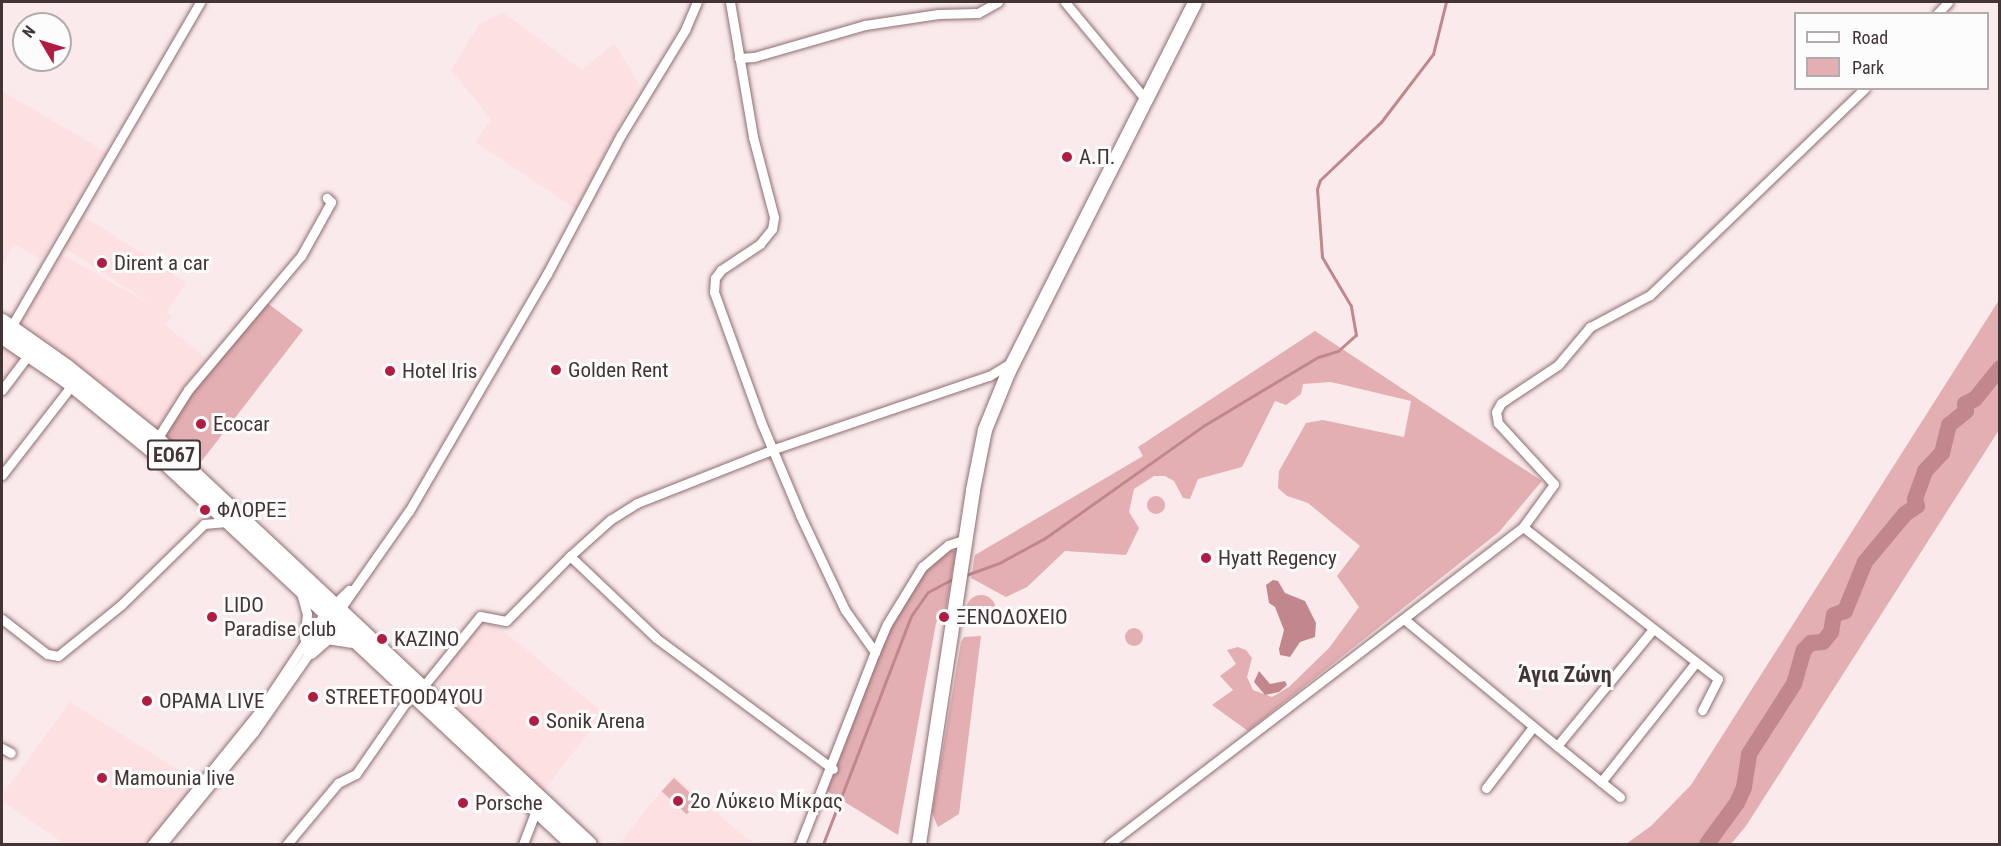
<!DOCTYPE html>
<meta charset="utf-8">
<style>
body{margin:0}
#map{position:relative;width:2001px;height:846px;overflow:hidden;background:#faeaeb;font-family:"Roboto Condensed",sans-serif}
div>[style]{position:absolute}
.built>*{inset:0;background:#fde0e2;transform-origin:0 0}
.green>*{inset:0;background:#e3afb3;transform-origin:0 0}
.round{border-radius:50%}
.water>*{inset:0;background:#c2878c}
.stream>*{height:3px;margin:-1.5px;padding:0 1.5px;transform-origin:1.5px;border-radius:1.5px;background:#c2878c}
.river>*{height:16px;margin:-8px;padding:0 8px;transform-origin:8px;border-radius:8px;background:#c2878c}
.roads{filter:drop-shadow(0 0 2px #8f6d70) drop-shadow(0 0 2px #8f6d70)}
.street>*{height:9px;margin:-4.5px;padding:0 4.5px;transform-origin:4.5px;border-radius:4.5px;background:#fff}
.secondary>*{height:14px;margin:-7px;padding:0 7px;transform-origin:7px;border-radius:7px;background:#fff}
.primary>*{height:15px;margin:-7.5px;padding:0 7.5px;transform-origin:7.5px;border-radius:7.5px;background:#fff}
.dots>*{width:16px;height:16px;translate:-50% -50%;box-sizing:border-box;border:3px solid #fcfcfc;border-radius:50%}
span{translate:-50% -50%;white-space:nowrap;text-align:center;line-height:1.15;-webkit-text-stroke:6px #fcfcfc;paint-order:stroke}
.shield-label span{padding:2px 4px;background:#fcfcfc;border:2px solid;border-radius:4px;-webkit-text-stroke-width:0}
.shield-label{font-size:20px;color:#433435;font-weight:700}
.poi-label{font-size:21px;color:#433435}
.left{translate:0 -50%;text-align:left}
.neighbourhood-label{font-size:22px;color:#433435;font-weight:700}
.frame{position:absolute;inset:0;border:3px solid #433435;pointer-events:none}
.legend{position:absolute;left:1794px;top:12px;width:195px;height:78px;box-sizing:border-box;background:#fcfcfc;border:2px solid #b2acac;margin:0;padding:8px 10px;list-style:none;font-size:18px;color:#433435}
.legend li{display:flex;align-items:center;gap:12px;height:30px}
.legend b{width:30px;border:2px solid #b2acac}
.north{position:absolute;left:12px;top:12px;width:60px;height:60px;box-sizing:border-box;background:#fcfcfc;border:2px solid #b2acac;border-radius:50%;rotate:308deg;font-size:16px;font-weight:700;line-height:24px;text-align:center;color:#433435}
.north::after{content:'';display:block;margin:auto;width:21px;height:27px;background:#b01d43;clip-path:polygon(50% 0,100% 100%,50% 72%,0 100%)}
</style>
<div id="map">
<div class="built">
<i style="clip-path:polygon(502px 12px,582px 70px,614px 43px,640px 85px,576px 209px,476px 142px,491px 119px,451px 70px,479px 25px)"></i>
<i style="clip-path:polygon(2px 91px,106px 152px,41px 259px,14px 244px,2px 266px)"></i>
<i style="left:82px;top:215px;width:124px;height:37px;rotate:33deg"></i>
<i style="clip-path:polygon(59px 253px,172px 316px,165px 325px,210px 362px,157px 430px,19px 323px)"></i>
<i style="clip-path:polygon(2px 340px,27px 357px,2px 390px)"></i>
<i style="clip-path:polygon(484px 620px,503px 631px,604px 713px,541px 794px,439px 697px,439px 676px)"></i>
<i style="clip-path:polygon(70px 702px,199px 783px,147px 844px,65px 844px,2px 801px,2px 795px)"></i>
<i style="clip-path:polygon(674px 775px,734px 828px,755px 844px,619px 844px)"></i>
</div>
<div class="green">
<i style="clip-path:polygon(1999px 300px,1999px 430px,1746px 826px,1731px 844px,1626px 844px,1651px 826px,1691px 785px)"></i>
<i style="clip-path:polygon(266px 302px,303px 330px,197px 467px,164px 436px,191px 393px)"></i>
<i style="clip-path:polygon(1315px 331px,1542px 481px,1499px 532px,1248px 731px,1212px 705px,1233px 690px,1220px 676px,1236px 664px,1227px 650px,1238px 647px,1246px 650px,1252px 658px,1247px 677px,1253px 690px,1272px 697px,1289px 687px,1329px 648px,1359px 607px,1337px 576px,1360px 546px,1308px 503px,1287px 496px,1278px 488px,1279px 471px,1306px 423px,1323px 420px,1404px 437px,1411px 401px,1331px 382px,1303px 384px,1301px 394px,1286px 405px,1275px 401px,1242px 467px,1198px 479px,1190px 499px,1183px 498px,1174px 481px,1165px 476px,1154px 476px,1134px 489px,1129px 512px,1139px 528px,1126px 555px,1065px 551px,1027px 587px,1006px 597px,971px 578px,975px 555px,1143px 456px,1138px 447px)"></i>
<i class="round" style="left:1147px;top:496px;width:18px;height:18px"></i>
<i style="clip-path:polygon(944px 550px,956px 551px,946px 608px,936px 623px,898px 835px,827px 791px,890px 627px,923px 570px)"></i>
<i class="round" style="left:966px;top:595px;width:30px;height:30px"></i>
<i class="round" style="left:1125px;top:628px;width:18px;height:18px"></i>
<i style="clip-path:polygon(981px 636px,959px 814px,938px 827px,932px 813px,961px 642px,964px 637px)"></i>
<i style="left:674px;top:778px;width:34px;height:18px;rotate:43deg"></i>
</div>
<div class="water">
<i style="clip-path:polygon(1273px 580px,1278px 581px,1285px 593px,1305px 601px,1316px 623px,1315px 637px,1300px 642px,1290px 657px,1280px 655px,1279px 649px,1284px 630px,1275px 607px,1269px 603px,1266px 585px)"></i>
<i style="clip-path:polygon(1259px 671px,1270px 684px,1285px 681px,1287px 685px,1279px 692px,1265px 695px,1254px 682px)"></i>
</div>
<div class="stream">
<i style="left:966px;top:575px;width:37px;rotate:-20deg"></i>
<i style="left:1001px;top:562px;width:50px;rotate:-28.6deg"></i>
<i style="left:1045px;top:538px;width:194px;rotate:-35.3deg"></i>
<i style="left:1203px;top:426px;width:134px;rotate:-31deg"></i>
<i style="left:1318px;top:357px;width:21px;rotate:-17deg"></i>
<i style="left:1338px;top:351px;width:24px;rotate:-42deg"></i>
<i style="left:1356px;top:335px;width:29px;rotate:-100deg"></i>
<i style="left:1351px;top:306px;width:57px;rotate:-120.6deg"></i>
<i style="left:1322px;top:257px;width:68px;rotate:-94.2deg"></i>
<i style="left:1317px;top:189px;width:9px;rotate:-72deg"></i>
<i style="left:1320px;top:180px;width:84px;rotate:-43.6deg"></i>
<i style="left:1381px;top:122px;width:86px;rotate:-52.6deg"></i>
<i style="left:1433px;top:54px;width:54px;rotate:-76deg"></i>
<i style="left:823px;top:844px;width:244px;rotate:-68.9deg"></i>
<i style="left:911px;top:616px;width:29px;rotate:-55deg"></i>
<i style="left:928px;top:592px;width:32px;rotate:-28deg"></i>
</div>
<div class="river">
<i style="left:1707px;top:844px;width:51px;rotate:-53.8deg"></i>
<i style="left:1737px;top:803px;width:17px;rotate:-66deg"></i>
<i style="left:1744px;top:787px;width:33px;rotate:-81deg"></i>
<i style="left:1749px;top:754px;width:83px;rotate:-57.3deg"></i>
<i style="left:1794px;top:684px;width:35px;rotate:-74deg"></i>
<i style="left:1804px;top:650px;width:10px;rotate:-45deg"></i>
<i style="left:1811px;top:643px;width:12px;rotate:-5deg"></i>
<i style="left:1823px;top:642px;width:13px;rotate:-51deg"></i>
<i style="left:1831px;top:632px;width:17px;rotate:-80deg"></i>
<i style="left:1834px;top:615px;width:12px;rotate:-20deg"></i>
<i style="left:1845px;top:611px;width:53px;rotate:-67.8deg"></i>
<i style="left:1865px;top:562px;width:62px;rotate:-50.2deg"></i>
<i style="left:1905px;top:514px;width:14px;rotate:-34deg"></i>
<i style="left:1917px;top:506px;width:7px;rotate:-106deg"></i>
<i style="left:1915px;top:499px;width:30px;rotate:-70deg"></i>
<i style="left:1925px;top:471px;width:25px;rotate:-47deg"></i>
<i style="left:1942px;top:453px;width:29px;rotate:-76deg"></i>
<i style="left:1949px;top:425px;width:22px;rotate:-39deg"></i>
<i style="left:1966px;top:411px;width:7px;rotate:-98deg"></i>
<i style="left:1965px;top:404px;width:11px;rotate:-27deg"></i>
<i style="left:1975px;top:399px;width:40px;rotate:-51deg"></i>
</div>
<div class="roads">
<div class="street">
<i style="left:730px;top:2px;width:137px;rotate:80.3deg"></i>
<i style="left:753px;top:137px;width:83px;rotate:75.3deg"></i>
<i style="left:774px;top:217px;width:12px;rotate:99deg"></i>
<i style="left:772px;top:229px;width:19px;rotate:129deg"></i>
<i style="left:760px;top:244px;width:47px;rotate:146.3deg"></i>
<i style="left:721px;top:270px;width:10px;rotate:127deg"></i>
<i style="left:715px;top:278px;width:14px;rotate:94deg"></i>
<i style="left:714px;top:292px;width:138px;rotate:70.1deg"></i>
<i style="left:761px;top:422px;width:101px;rotate:67.2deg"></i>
<i style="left:800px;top:515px;width:105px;rotate:64.7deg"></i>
<i style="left:845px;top:610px;width:52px;rotate:54.5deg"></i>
<i style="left:875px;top:652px;width:30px;rotate:-67deg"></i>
<i style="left:887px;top:624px;width:67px;rotate:-58.4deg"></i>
<i style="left:922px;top:567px;width:34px;rotate:-40deg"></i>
<i style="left:948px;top:545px;width:19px;rotate:-18deg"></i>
<i style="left:1065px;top:2px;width:127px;rotate:50.4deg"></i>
<i style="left:1937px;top:14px;width:16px;rotate:-47deg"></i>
<i style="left:739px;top:58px;width:15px;rotate:-4deg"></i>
<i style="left:754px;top:57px;width:116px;rotate:-16.1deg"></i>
<i style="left:865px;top:25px;width:74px;rotate:-8.6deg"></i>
<i style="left:938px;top:14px;width:40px;rotate:-1.4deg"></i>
<i style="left:978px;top:13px;width:23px;rotate:-29deg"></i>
<i style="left:11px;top:327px;width:376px;rotate:-59.8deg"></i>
<i style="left:2px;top:390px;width:45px;rotate:-53.1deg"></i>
<i style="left:157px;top:439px;width:58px;rotate:-57.7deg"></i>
<i style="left:188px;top:390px;width:175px;rotate:-49.9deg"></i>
<i style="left:301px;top:256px;width:62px;rotate:-60.9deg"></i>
<i style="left:331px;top:202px;width:6px;rotate:-135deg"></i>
<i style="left:2px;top:475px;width:114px;rotate:-52.1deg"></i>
<i style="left:1523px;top:527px;width:247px;rotate:37.9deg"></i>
<i style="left:1718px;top:679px;width:35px;rotate:117deg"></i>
<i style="left:570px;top:556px;width:54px;rotate:-42deg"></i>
<i style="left:610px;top:520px;width:32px;rotate:-32deg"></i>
<i style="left:637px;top:503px;width:147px;rotate:-21.5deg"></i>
<i style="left:774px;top:449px;width:227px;rotate:-18.8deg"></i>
<i style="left:989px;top:376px;width:27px;rotate:-31deg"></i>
<i style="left:301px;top:593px;width:22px;rotate:74deg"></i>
<i style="left:307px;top:614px;width:24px;rotate:97deg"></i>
<i style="left:2px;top:619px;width:57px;rotate:37.9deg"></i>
<i style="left:47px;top:654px;width:11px;rotate:10deg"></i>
<i style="left:58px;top:656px;width:81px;rotate:-39deg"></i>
<i style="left:121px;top:605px;width:116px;rotate:-44.3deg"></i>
<i style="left:204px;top:524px;width:25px;rotate:-5deg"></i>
<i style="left:1404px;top:619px;width:199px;rotate:39.7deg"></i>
<i style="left:1557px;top:746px;width:151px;rotate:-50.6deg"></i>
<i style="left:422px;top:688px;width:92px;rotate:-51.1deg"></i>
<i style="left:480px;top:616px;width:26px;rotate:11deg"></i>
<i style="left:506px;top:621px;width:91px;rotate:-45.4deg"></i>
<i style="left:570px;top:556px;width:119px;rotate:43.6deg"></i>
<i style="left:656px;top:638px;width:220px;rotate:36.5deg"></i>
<i style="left:1557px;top:746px;width:81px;rotate:39deg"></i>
<i style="left:2px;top:748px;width:10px;rotate:29deg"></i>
<i style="left:1601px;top:782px;width:153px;rotate:-51.6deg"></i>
<i style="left:1486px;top:788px;width:77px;rotate:-52.4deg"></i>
<i style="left:152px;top:844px;width:170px;rotate:-51deg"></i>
<i style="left:259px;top:712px;width:118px;rotate:-56.4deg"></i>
<i style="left:324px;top:614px;width:35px;rotate:-44deg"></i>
<i style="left:162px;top:844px;width:145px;rotate:-50.6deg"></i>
<i style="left:254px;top:732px;width:270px;rotate:-55deg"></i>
<i style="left:409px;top:511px;width:274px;rotate:-59.8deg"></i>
<i style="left:547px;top:274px;width:157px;rotate:-62deg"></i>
<i style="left:621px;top:135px;width:123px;rotate:-58.6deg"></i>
<i style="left:685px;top:30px;width:30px;rotate:-67deg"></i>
<i style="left:287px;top:844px;width:80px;rotate:-50.1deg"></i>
<i style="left:338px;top:783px;width:20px;rotate:-27deg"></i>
<i style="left:356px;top:774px;width:96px;rotate:-55.2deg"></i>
<i style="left:523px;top:844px;width:36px;rotate:-69deg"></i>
<i style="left:800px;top:844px;width:206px;rotate:-68.7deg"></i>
<i style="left:1109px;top:844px;width:521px;rotate:-37.44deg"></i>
<i style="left:1523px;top:527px;width:53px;rotate:-54.2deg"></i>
<i style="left:1554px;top:484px;width:83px;rotate:-132.6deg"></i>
<i style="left:1498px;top:423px;width:11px;rotate:-100deg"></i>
<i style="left:1496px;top:412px;width:10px;rotate:-61deg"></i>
<i style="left:1501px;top:403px;width:69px;rotate:-33.7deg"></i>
<i style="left:1558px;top:365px;width:50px;rotate:-49.9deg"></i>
<i style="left:1590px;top:327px;width:68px;rotate:-28.1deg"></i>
<i style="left:1650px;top:295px;width:298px;rotate:-43.9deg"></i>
</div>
<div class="secondary">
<i style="left:919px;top:844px;width:358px;rotate:-81.3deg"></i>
<i style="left:973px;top:490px;width:61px;rotate:-78.7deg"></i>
<i style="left:985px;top:430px;width:64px;rotate:-67.9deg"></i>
<i style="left:1009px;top:371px;width:413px;rotate:-63.2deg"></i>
</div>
<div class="primary">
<i style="left:2px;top:321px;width:80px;rotate:35.3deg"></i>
<i style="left:67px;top:367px;width:115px;rotate:38.7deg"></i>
<i style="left:157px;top:439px;width:592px;rotate:43.15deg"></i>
<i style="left:2px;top:336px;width:76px;rotate:34.3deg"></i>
<i style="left:65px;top:379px;width:112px;rotate:39.2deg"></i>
<i style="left:152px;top:450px;width:577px;rotate:43.1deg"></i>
<i style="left:310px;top:651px;width:23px;rotate:-41deg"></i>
<i style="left:327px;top:636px;width:24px;rotate:9deg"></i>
</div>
</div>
<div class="dots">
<i style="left:1067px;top:157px;background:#b01d43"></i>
<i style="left:102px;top:263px;background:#b01d43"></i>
<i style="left:556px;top:370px;background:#b01d43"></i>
<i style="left:390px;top:371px;background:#b01d43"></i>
<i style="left:201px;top:424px;background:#b01d43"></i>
<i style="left:205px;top:510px;background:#b01d43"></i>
<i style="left:1206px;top:558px;background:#b01d43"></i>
<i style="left:212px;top:617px;background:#b01d43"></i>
<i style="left:944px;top:617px;background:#b01d43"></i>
<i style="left:382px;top:639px;background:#b01d43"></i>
<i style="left:313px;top:697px;background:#b01d43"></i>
<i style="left:147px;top:701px;background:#b01d43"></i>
<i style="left:534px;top:721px;background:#b01d43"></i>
<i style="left:102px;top:778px;background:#b01d43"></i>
<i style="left:678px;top:801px;background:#b01d43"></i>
<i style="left:463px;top:803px;background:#b01d43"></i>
</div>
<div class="shield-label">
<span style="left:174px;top:455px">ΕΟ67</span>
</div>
<div class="poi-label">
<span class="left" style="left:1079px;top:157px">Α.Π.</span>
<span class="left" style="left:114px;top:263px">Dirent a car</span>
<span class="left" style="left:568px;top:370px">Golden Rent</span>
<span class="left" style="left:402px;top:371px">Hotel Iris</span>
<span class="left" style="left:213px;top:424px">Ecocar</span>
<span class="left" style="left:217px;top:510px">ΦΛΟΡΕΞ</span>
<span class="left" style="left:1218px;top:558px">Hyatt Regency</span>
<span class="left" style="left:224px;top:617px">LIDO<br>Paradise club</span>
<span class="left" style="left:956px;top:617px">ΞΕΝΟΔΟΧΕΙΟ</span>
<span class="left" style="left:394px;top:639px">ΚΑΖΙΝΟ</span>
<span class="left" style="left:325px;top:697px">STREETFOOD4YOU</span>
<span class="left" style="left:159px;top:701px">ΟΡΑΜΑ LIVE</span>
<span class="left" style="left:546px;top:721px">Sonik Arena</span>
<span class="left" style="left:114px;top:778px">Mamounia live</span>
<span class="left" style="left:690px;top:801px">2ο Λύκειο Μίκρας</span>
<span class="left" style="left:475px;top:803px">Porsche</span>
</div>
<div class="neighbourhood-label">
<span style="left:1565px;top:675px">Άγια Ζώνη</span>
</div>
<div class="frame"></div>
<ul class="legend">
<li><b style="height:8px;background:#fff"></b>Road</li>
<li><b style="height:16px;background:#e3afb3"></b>Park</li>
</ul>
<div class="north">N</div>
</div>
